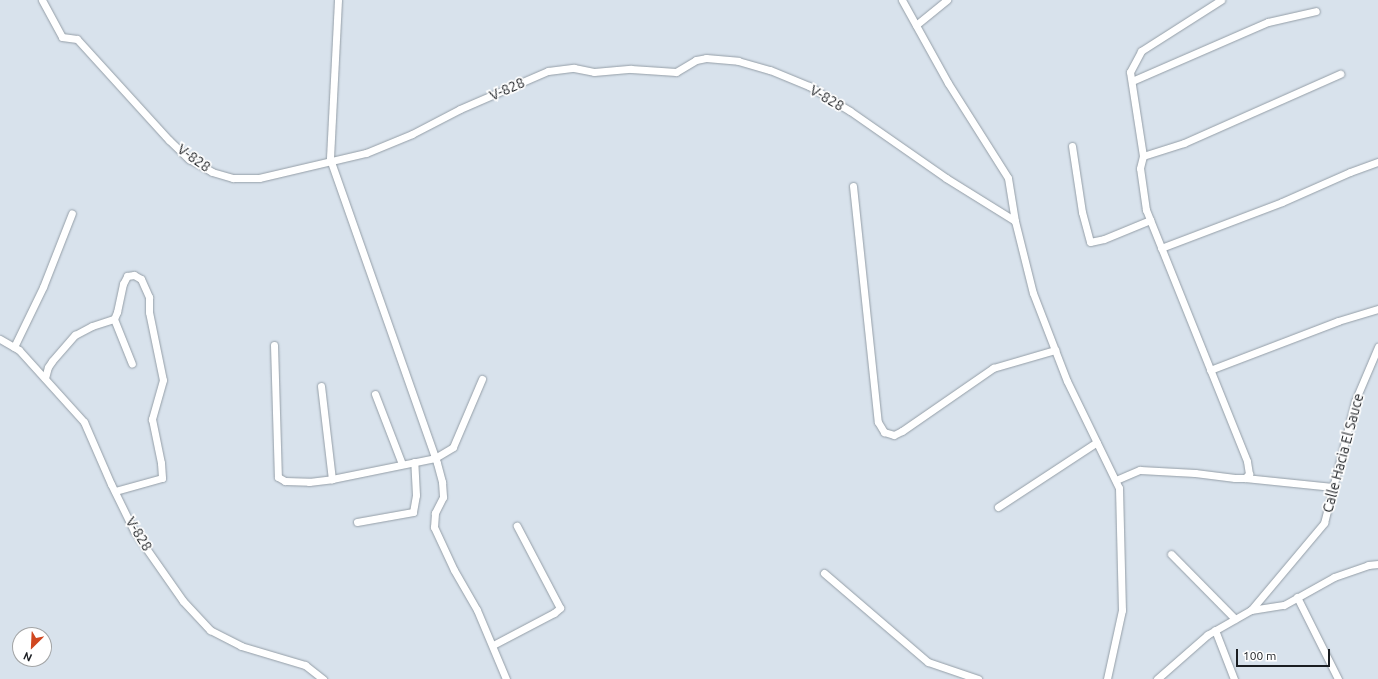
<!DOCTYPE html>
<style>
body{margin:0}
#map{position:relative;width:1378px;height:679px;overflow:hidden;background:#d8e2ec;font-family:Ubuntu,sans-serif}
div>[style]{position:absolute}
.roads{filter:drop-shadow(0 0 1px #949ea7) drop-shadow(0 0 1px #949ea7)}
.street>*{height:7px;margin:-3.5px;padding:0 3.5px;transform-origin:3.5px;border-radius:3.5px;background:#fff}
span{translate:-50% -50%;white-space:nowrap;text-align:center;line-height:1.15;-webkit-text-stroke:3.5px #fff;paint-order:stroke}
.street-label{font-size:14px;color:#1a1d21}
.north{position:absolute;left:12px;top:627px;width:40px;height:40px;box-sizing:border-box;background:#fff;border:1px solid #a3a5a6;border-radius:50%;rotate:204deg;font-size:11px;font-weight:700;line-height:16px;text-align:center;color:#1a1d21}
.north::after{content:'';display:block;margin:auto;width:14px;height:18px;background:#d04720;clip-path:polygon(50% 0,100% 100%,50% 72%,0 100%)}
.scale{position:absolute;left:1236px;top:649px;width:94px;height:18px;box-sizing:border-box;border:2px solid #1a1d21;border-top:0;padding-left:5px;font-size:12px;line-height:14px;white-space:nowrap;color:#1a1d21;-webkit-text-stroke:3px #fff;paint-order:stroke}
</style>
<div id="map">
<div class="roads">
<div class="street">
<i style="left:42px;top:0;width:42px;rotate:61.6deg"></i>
<i style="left:62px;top:37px;width:15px;rotate:8deg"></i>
<i style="left:77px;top:39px;width:137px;rotate:47.7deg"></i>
<i style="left:169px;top:140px;width:28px;rotate:44deg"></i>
<i style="left:189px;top:159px;width:26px;rotate:29deg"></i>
<i style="left:212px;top:172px;width:22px;rotate:16deg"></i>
<i style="left:233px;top:178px;width:26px"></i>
<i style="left:259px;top:178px;width:110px;rotate:-13.2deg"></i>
<i style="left:366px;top:153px;width:50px;rotate:-22.4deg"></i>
<i style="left:412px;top:134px;width:54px;rotate:-27.5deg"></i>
<i style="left:460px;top:109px;width:96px;rotate:-23.4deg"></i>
<i style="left:548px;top:71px;width:26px;rotate:-7deg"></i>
<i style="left:574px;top:68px;width:20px;rotate:11deg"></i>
<i style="left:594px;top:72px;width:37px;rotate:-5deg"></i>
<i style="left:631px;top:69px;width:45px;rotate:3.8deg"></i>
<i style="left:676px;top:72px;width:23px;rotate:-31deg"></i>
<i style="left:696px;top:60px;width:10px;rotate:-11deg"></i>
<i style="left:706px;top:58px;width:32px;rotate:5deg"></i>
<i style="left:738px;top:61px;width:33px;rotate:16deg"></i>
<i style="left:770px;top:70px;width:42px;rotate:22.3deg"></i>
<i style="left:809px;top:86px;width:48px;rotate:31.4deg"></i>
<i style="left:850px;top:111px;width:117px;rotate:34.9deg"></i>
<i style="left:946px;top:178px;width:81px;rotate:31.9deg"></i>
<i style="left:338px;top:0;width:159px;rotate:92.9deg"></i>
<i style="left:330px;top:159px;width:322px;rotate:70.6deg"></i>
<i style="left:437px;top:463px;width:20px;rotate:75deg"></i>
<i style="left:442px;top:482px;width:15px;rotate:86deg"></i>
<i style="left:443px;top:497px;width:18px;rotate:117deg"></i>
<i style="left:435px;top:513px;width:14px;rotate:94deg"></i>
<i style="left:434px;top:527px;width:47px;rotate:65.1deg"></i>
<i style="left:454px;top:570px;width:46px;rotate:60.1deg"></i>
<i style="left:477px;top:610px;width:75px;rotate:67.2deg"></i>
<i style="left:902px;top:0;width:95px;rotate:61deg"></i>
<i style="left:948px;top:83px;width:112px;rotate:57.7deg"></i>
<i style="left:1008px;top:178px;width:44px;rotate:80.8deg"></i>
<i style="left:1015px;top:221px;width:74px;rotate:76deg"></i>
<i style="left:1033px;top:293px;width:94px;rotate:68.9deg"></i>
<i style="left:1067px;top:381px;width:119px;rotate:64.1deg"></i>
<i style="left:1119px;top:488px;width:122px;rotate:88.6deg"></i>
<i style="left:1122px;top:610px;width:71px;rotate:102.3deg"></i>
<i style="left:916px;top:25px;width:40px;rotate:-39deg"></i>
<i style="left:1132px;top:81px;width:148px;rotate:-23.5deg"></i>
<i style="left:1268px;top:22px;width:49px;rotate:-12.9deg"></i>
<i style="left:1072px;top:146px;width:67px;rotate:81.4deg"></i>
<i style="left:1082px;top:212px;width:31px;rotate:75deg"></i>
<i style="left:1090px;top:242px;width:14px;rotate:-12deg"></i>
<i style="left:1104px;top:239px;width:50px;rotate:-22.4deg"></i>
<i style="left:1143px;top:156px;width:85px;rotate:-98.8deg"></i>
<i style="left:1130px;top:72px;width:24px;rotate:-62deg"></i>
<i style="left:1141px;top:51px;width:95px;rotate:-32.5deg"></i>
<i style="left:853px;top:186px;width:237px;rotate:84deg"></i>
<i style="left:878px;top:422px;width:12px;rotate:59deg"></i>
<i style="left:884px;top:432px;width:10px;rotate:17deg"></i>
<i style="left:894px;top:435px;width:9px;rotate:-27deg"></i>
<i style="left:902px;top:431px;width:111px;rotate:-34.7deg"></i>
<i style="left:993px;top:368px;width:65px;rotate:-16.2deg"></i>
<i style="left:1161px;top:248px;width:129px;rotate:-20.8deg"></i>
<i style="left:1282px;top:202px;width:74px;rotate:-23.8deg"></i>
<i style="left:1350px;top:172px;width:30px;rotate:-20deg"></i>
<i style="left:114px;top:319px;width:48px;rotate:68.2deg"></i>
<i style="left:0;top:339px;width:22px;rotate:30deg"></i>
<i style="left:19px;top:350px;width:97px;rotate:47.9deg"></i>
<i style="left:84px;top:422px;width:68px;rotate:66.5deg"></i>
<i style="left:111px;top:484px;width:52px;rotate:63.9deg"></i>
<i style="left:134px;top:531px;width:85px;rotate:55deg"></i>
<i style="left:183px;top:601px;width:40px;rotate:47deg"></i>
<i style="left:210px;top:630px;width:35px;rotate:27deg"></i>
<i style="left:241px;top:646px;width:67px;rotate:16.5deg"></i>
<i style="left:305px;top:665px;width:23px;rotate:38deg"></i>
<i style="left:274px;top:345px;width:132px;rotate:88.3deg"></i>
<i style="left:278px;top:477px;width:8px;rotate:30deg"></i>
<i style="left:285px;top:481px;width:24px;rotate:2deg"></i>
<i style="left:309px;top:482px;width:23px;rotate:-7deg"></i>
<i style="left:332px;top:479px;width:105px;rotate:-11.5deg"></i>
<i style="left:435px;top:458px;width:21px;rotate:-31deg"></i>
<i style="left:453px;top:447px;width:74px;rotate:-66.9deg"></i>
<i style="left:14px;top:347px;width:67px;rotate:-64.2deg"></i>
<i style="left:43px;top:287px;width:79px;rotate:-68.6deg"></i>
<i style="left:1210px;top:370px;width:137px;rotate:-20.9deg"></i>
<i style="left:1338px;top:321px;width:42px;rotate:-16.7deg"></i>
<i style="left:45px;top:378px;width:11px;rotate:-75deg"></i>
<i style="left:48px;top:367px;width:7px;rotate:-56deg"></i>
<i style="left:52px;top:361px;width:35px;rotate:-49deg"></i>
<i style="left:75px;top:335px;width:19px;rotate:-28deg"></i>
<i style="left:92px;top:326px;width:23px;rotate:-18deg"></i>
<i style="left:114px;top:319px;width:8px;rotate:-67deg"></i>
<i style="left:117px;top:312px;width:29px;rotate:-78deg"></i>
<i style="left:123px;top:284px;width:9px;rotate:-63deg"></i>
<i style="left:127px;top:276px;width:7px;rotate:-8deg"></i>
<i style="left:134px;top:275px;width:8px;rotate:30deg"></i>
<i style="left:141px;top:279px;width:20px;rotate:66deg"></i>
<i style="left:149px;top:297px;width:15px;rotate:90deg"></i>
<i style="left:149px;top:312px;width:69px;rotate:78.4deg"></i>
<i style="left:163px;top:380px;width:41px;rotate:105.8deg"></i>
<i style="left:152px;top:419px;width:45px;rotate:78.4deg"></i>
<i style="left:161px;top:463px;width:15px;rotate:86deg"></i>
<i style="left:162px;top:478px;width:49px;rotate:164.5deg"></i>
<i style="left:321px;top:386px;width:94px;rotate:83.3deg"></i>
<i style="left:375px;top:394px;width:75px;rotate:68.9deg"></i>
<i style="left:1245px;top:478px;width:88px;rotate:5.8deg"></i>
<i style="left:1116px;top:480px;width:26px;rotate:-23deg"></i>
<i style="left:1140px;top:470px;width:55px;rotate:3.1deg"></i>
<i style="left:1195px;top:473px;width:40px;rotate:7.1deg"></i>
<i style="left:1235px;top:478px;width:10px"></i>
<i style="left:1245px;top:478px;width:6px;rotate:-45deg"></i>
<i style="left:1249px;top:474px;width:13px;rotate:-99deg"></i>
<i style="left:1247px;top:461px;width:271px;rotate:-111.9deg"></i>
<i style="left:1146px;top:210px;width:42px;rotate:-98.1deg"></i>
<i style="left:1140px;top:168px;width:12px;rotate:-76deg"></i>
<i style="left:1143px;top:156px;width:43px;rotate:-17.6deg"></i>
<i style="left:1184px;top:143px;width:171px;rotate:-23.9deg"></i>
<i style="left:998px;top:507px;width:118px;rotate:-33.3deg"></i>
<i style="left:357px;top:522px;width:57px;rotate:-10.1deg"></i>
<i style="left:413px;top:512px;width:17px;rotate:-80deg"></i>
<i style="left:416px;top:495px;width:33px;rotate:-93deg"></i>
<i style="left:1171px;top:554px;width:91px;rotate:45.4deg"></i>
<i style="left:824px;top:573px;width:137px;rotate:40.6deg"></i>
<i style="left:928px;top:662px;width:53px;rotate:18.8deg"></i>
<i style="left:1297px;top:597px;width:92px;rotate:63.4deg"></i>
<i style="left:1251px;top:610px;width:33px;rotate:-9deg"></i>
<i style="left:1284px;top:605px;width:57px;rotate:-29.2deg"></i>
<i style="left:1334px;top:577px;width:36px;rotate:-19deg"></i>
<i style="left:1368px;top:565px;width:10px;rotate:-6deg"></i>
<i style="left:1215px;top:630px;width:53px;rotate:68.8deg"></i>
<i style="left:493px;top:645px;width:69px;rotate:-27.7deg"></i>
<i style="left:554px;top:613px;width:8px;rotate:-40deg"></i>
<i style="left:560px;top:608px;width:93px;rotate:-117.7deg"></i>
<i style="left:1157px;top:679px;width:67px;rotate:-41.3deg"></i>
<i style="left:1207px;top:635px;width:51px;rotate:-29.6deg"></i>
<i style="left:1251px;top:610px;width:114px;rotate:-50deg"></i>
<i style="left:1324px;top:523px;width:126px;rotate:-75.7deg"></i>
<i style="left:1355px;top:401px;width:59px;rotate:-66.9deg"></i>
</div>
</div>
<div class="street-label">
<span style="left:507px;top:89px;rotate:-24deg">V-828</span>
<span style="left:827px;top:98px;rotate:30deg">V-828</span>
<span style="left:194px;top:158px;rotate:35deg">V-828</span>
<span style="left:1343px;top:453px;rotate:-75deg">Calle Hacia El Sauce</span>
<span style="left:139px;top:534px;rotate:58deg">V-828</span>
</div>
<div class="north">N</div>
<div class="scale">100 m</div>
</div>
